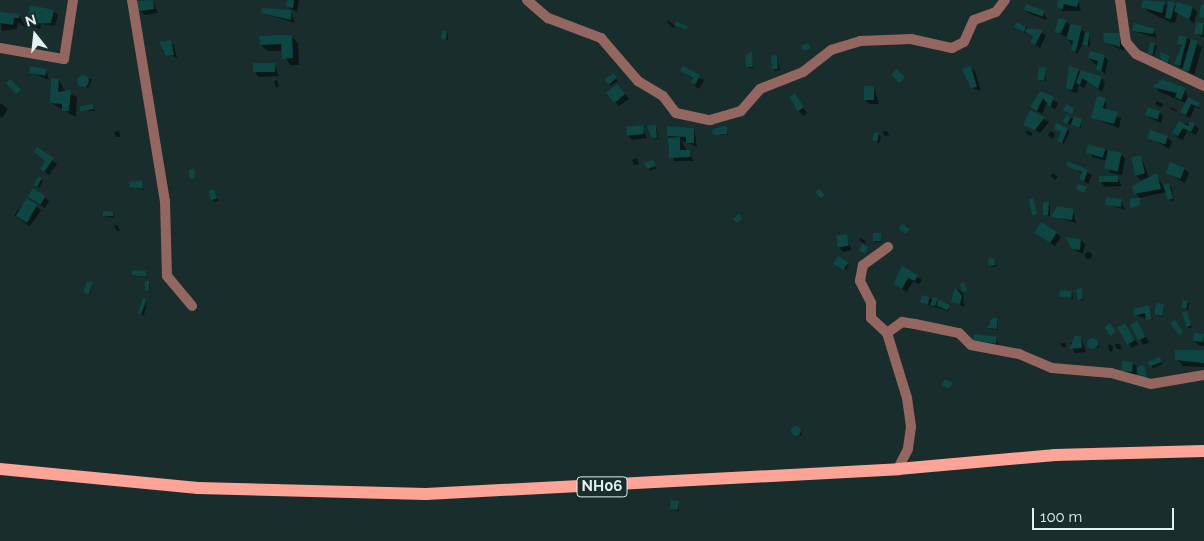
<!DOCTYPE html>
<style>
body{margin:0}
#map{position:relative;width:1204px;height:541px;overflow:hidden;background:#182d2c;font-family:Raleway,sans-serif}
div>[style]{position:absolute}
.shadow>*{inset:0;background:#0007;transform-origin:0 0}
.round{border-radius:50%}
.building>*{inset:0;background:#0e4644;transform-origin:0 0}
.minor>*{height:10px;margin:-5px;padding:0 5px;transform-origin:5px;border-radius:5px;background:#936760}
.major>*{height:12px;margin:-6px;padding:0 6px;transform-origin:6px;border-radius:6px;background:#fea496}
span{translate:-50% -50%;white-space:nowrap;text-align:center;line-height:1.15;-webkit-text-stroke:5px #182d2c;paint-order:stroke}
.shield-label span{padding:1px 4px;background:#182d2c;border:1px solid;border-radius:4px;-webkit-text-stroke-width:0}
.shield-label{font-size:15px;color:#e4f1f0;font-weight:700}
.north{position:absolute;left:10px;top:10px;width:50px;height:50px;-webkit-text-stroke:4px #182d2c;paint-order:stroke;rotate:344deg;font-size:14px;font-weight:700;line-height:20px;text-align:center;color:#e4f1f0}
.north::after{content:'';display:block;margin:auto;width:18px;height:22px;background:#e4f1f0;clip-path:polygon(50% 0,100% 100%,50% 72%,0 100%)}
.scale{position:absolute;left:1032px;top:508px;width:142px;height:22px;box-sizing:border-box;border:2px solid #e4f1f0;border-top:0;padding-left:6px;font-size:15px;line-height:18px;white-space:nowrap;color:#e4f1f0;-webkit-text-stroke:4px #182d2c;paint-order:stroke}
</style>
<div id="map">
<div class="shadow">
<i style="clip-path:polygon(152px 0,158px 13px,144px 15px,140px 10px)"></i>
<i style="clip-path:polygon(288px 0,299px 0,297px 12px,288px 7px)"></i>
<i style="clip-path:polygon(1060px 0,1078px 1px,1081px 11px,1062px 11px)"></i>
<i style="clip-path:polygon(1144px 2px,1193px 8px,1197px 12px,1194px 23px,1178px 12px,1175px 23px,1170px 22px,1147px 11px)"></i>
<i style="clip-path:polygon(1026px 10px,1044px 12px,1047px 20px,1030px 14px)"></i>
<i style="clip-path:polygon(53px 11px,58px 15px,55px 26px,41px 24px,40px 29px,28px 24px)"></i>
<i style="clip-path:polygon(291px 12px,295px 23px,263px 13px)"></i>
<i style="clip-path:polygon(0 13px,19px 15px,27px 29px,18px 22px,17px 29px,2px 31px)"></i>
<i style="clip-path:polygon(1059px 19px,1090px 34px,1090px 47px,1083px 43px,1077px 54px,1068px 39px,1069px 29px,1066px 37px,1056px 31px)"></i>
<i style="clip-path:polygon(668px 20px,675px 26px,673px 28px,667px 22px)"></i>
<i style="clip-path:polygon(1017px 23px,1046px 35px,1040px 48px,1032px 42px,1034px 38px,1017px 28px)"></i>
<i style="clip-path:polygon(1198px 24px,1204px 24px,1204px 38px,1197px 34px)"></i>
<i style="clip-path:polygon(1154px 30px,1157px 38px,1133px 31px)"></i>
<i style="clip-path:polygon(446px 32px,448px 34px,448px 40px,443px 38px)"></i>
<i style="clip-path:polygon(1119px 34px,1124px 38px,1124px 51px,1105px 42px)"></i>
<i style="clip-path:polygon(291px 36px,298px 43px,299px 65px,290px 65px,282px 51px,268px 51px,261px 45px)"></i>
<i style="clip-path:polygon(1187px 38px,1202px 47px,1194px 75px,1175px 64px,1182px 47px,1178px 43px)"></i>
<i style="clip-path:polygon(170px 41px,174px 46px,177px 58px,163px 52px,161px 43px)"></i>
<i style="clip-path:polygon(1150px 43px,1157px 46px,1154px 56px,1148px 53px)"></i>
<i style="clip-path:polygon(751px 53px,754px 68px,749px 68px,747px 67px)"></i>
<i style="clip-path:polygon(777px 56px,780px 70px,775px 71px,773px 69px)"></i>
<i style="clip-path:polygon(1104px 56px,1108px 60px,1105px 74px,1089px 58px)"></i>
<i style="clip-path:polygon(1170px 57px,1169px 64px,1163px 60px)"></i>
<i style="clip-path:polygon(274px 64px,279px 76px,259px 77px,255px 73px)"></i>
<i style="clip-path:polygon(971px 67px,975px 72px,981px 91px,972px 88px)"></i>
<i style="clip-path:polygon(1045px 69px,1046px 81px,1041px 81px,1039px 79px)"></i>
<i style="clip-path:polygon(46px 70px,49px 80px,30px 72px)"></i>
<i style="clip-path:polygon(681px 71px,704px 80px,699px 89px,691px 83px,693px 79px)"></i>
<i style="clip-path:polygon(1078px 71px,1101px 78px,1105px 82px,1102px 92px,1087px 82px,1084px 88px,1079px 85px,1077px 93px,1072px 92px,1067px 87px)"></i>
<i style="clip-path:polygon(615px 76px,618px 81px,610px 86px,609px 84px)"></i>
<i style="clip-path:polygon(78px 79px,91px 79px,92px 80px,88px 88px)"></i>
<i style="clip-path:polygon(59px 80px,65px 92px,77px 97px,76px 117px,51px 103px)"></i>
<i style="left:274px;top:81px;width:3px;height:7px;rotate:-18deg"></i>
<i style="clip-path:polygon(1156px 82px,1185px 89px,1188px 98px,1202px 110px,1195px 107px,1190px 118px,1186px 116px,1182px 112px,1186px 103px,1158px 91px)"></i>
<i style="clip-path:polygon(874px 87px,879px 104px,870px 104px,865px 100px)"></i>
<i style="clip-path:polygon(621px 89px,629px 99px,619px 106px,615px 102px)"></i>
<i style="clip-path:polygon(1040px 92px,1058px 103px,1055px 110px,1047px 102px,1042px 114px,1031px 107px)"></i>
<i style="clip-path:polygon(795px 95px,807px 113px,803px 116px,799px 111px)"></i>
<i style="clip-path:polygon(1105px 99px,1107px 111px,1121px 118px,1119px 128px,1093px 118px)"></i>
<i style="clip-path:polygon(1157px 101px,1163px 104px,1162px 108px,1155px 104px)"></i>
<i style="clip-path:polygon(0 103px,8px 109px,2px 118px,0 117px)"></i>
<i style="clip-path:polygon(93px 106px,95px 111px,81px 110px)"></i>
<i style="left:1171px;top:107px;width:7px;height:2px;rotate:27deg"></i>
<i style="clip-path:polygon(1030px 112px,1049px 122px,1040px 133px,1025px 124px)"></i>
<i style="clip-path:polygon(1159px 112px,1163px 116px,1161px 123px,1146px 116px)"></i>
<i style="clip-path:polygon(1070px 118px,1081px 120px,1081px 128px,1066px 123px)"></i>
<i style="clip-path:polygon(1179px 123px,1195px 125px,1199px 129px,1196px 135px,1187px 131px,1183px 140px,1178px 138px,1174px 133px)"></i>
<i style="clip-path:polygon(1057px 125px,1070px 131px,1064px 144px,1059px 141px,1062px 133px,1055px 129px)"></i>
<i style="clip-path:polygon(642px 126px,647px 138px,632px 140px,628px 135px)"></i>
<i style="clip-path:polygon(656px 126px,657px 128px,658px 139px,653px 138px)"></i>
<i style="clip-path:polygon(726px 127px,728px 135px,714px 134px)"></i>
<i style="clip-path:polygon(694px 129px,697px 147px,680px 140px,694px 161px,674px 161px,668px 135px)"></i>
<i style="clip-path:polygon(1027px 130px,1032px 133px,1031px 136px,1026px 133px)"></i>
<i style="clip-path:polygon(119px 131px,121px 137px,116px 137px,114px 132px)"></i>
<i style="clip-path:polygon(883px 131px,887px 131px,889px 136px,884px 136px)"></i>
<i style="clip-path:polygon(1051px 131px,1055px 134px,1053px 139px,1048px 135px)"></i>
<i style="clip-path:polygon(875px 134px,881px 136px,879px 143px,873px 140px)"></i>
<i style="clip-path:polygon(1149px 137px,1167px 137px,1172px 142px,1169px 149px)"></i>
<i style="clip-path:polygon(1089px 146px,1121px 154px,1125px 158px,1122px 175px,1110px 173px,1107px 161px,1092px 157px)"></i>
<i style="clip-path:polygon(38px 149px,57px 164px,49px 175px,42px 169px,46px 162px,35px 152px)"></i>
<i style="clip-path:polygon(1141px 156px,1149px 178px,1140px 180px,1136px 175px)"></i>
<i style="clip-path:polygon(637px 158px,639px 164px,634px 165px,632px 160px)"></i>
<i style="clip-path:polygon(653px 161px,657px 168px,650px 171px,646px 164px)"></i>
<i style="clip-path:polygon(1068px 163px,1092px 175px,1088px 184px,1081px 178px,1082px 174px)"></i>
<i style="clip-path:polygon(1185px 169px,1189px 173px,1185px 183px,1167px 173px)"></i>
<i style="left:1053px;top:173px;width:6px;height:4px;rotate:39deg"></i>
<i style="clip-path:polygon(1156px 175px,1163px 186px,1171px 186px,1174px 200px,1170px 201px,1166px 192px,1140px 198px,1135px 193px)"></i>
<i style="clip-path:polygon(1117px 177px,1122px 186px,1105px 187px,1101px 182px)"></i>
<i style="clip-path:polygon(39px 178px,43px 181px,39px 188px,37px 186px)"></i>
<i style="clip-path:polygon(141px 182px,144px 190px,131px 187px)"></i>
<i style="clip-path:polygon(214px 191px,218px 201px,214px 202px,212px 200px)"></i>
<i style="clip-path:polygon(29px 197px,45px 197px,49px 201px,45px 208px)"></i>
<i style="left:26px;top:199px;width:19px;height:20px;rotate:36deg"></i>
<i style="clip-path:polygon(1121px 201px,1125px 210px,1107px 204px)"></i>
<i style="clip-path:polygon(1048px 203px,1050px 205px,1050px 216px,1044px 214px)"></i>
<i style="clip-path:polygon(1073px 210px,1076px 223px,1053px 216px)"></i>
<i style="clip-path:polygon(113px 213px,114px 218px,104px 216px)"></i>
<i style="clip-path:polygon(117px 225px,120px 231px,117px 231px,114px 226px)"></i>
<i style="clip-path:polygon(1035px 233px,1056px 233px,1061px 237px,1055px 246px)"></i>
<i style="clip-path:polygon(880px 235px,882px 242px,876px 242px,874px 240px)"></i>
<i style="clip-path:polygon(846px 236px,852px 250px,843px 252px,839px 248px)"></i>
<i style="clip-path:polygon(860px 238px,866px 241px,865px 244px,859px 240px)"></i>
<i style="clip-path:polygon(1080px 240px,1085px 244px,1083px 254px,1073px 249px)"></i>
<i class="round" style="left:1084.5px;top:251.5px;width:7px;height:7px"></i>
<i style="clip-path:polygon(838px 258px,849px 265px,846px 270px,836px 265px)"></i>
<i style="clip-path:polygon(994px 259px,997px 266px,992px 267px,990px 266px)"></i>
<i style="clip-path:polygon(903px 268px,922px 280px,919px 284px,913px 281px,907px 292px,894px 284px)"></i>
<i style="clip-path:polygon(146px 273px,147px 278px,133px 275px)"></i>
<i style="clip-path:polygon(148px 283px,150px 284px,149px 292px,145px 290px)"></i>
<i style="clip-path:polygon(92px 284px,90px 295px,84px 292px)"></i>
<i style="clip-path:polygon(956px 288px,963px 293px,964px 307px,953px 301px)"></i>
<i style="clip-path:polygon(1082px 289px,1084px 300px,1081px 301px,1079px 299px)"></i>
<i style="clip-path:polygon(1072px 292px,1073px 299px,1061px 297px)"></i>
<i style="clip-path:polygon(929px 298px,949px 306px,949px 311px,921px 303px)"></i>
<i style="clip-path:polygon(147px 302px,144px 315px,143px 315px,141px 313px)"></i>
<i style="clip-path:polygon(1188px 302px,1189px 304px,1188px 310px,1183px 308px)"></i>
<i style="clip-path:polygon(1149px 306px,1153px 320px,1135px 315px)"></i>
<i style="clip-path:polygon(1163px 306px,1163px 317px,1157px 316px,1155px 315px)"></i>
<i style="clip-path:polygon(1187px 313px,1192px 327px,1189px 328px,1187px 326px)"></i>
<i style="clip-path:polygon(997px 320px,998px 330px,990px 329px,988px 323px)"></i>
<i style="clip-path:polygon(1137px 323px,1149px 342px,1144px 345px,1140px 341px)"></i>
<i style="left:1125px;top:324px;width:24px;height:7px;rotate:57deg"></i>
<i style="clip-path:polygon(1204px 335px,1204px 346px,1199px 345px,1194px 341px)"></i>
<i style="clip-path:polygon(1081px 337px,1086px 352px,1075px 353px,1070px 343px)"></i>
<i style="clip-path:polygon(996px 338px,1000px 348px,978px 345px)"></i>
<i style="clip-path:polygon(1088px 341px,1098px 345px,1100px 346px,1093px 350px)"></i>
<i style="clip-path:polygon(1060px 343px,1065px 343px,1067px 347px,1062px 347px)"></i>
<i style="clip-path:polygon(1109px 344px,1113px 346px,1112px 352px,1108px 350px)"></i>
<i style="clip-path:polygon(1115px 344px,1120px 344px,1122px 349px,1117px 349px)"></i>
<i style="clip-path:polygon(1204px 351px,1204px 367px,1183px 366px,1177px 359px)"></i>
<i style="clip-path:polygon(1160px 358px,1163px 364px,1153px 368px,1151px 366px)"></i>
<i style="clip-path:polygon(1132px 363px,1137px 367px,1136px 376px,1122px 371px)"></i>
<i style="clip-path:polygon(794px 428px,802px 431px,801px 436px,793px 433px)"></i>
<i style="clip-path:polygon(678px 503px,679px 511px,673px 510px,671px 509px)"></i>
</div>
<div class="building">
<i style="clip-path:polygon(153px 0,154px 9px,139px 11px,137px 1px)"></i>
<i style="clip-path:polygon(287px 0,294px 0,293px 8px,286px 7px)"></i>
<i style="clip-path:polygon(1058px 0,1079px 0,1077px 7px,1064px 4px,1063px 9px,1057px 7px)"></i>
<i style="clip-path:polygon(1143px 0,1165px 2px,1162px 13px,1141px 7px)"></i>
<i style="clip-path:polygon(1168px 1px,1175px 3px,1171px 19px,1165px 18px)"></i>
<i style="clip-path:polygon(1177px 2px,1193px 7px,1189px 20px,1174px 11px)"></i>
<i style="left:1026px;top:4px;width:20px;height:6px;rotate:20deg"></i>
<i style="clip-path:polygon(1201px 4px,1204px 5px,1204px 18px,1199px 17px)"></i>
<i style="clip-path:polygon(30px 5px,54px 10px,51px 23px,27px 24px)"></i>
<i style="clip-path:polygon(262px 8px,291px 10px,291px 20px,261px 13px)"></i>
<i style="clip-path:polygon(0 12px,20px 14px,19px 18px,14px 18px,13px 25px,0 23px)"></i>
<i style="clip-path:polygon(1058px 18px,1067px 20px,1061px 33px,1055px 32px)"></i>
<i style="clip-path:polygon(676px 21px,688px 27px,686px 30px,675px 25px)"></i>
<i style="clip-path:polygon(1017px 22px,1026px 27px,1024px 32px,1014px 27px)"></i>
<i style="left:1196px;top:22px;width:8px;height:12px;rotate:7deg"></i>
<i style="clip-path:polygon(1134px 23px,1155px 29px,1153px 34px,1132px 31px)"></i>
<i style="clip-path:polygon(1070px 24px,1082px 26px,1076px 51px,1071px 50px,1073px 41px,1067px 39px)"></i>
<i style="clip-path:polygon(1027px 28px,1043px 30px,1035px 45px,1030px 42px,1033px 37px,1025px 32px)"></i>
<i style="clip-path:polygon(442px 31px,447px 31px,446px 39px,441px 39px)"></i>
<i style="left:1085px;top:32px;width:5px;height:13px;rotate:11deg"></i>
<i style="clip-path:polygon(1103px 33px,1120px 33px,1120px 47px,1104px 42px)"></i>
<i style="clip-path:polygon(292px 35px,293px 58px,282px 59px,281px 44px,260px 45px,259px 36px)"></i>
<i style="clip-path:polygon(1179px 35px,1187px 37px,1180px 66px,1174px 64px,1182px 45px,1177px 44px)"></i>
<i style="left:1191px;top:39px;width:7px;height:32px;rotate:16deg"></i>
<i style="clip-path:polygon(171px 40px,174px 55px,166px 56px,159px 42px)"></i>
<i style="left:1150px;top:42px;width:5px;height:12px;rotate:11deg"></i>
<i style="clip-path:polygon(808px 43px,811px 48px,804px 51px,801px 46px)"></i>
<i style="clip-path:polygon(752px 51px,753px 67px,746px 67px,745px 56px)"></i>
<i style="clip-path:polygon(1090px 51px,1105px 55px,1101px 71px,1096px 70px,1098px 61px,1088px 58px)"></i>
<i style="clip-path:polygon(1160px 52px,1170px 56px,1168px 63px,1161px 60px)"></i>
<i style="left:777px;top:55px;width:14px;height:6px;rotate:86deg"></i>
<i style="left:275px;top:63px;width:9px;height:22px;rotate:90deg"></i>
<i style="left:30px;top:66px;width:17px;height:7px;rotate:10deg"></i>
<i style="clip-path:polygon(683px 66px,700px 75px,695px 85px,690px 83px,693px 78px,680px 71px)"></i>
<i style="clip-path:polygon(971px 66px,977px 87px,971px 88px,962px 69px)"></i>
<i style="clip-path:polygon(1069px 66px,1079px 69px,1072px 90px,1066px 88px)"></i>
<i style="left:1039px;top:67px;width:7px;height:13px;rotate:8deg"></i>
<i style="left:897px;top:69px;width:12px;height:8px;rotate:48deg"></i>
<i style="clip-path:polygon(1081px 70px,1102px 77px,1098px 89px,1082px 78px,1080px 85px,1076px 83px)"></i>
<i style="clip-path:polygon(614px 73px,617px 78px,608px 85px,604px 79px)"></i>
<i class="round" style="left:77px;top:75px;width:12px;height:12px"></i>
<i style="clip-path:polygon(51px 78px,59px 79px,58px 92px,71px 90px,69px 111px,62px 111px,62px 104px,50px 103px)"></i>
<i style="clip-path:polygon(10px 79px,21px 90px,16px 94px,6px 83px)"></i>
<i style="clip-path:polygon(1162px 79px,1186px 88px,1181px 100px,1175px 97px,1177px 93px,1152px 87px)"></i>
<i style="left:617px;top:84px;width:13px;height:14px;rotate:51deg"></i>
<i style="left:864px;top:86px;width:10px;height:14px"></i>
<i style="clip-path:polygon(1040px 91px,1054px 97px,1050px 107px,1043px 98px,1037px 111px,1030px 107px)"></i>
<i style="left:795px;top:93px;width:17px;height:7px;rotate:59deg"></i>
<i style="clip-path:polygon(1097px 96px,1106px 98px,1103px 108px,1118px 112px,1114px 124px,1091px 118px)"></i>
<i style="clip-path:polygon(1188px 97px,1200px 103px,1198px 107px,1191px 104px,1186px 115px,1180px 112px)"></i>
<i style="left:93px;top:104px;width:5px;height:14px;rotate:79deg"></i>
<i style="clip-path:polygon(1066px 104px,1074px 108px,1072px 114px,1063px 110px)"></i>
<i style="left:1148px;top:107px;width:13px;height:9px;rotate:18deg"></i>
<i style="clip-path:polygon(1030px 110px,1045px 117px,1035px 130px,1023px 125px)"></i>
<i style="clip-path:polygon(1066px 115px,1071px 117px,1067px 124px,1063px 122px)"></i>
<i style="left:1074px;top:116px;width:9px;height:9px;rotate:21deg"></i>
<i style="clip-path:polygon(1179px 121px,1188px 126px,1190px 121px,1195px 124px,1191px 132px,1183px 128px,1178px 136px,1172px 133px)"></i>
<i style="clip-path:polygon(1056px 123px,1068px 128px,1062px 143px,1057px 141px,1061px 132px,1054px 129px)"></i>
<i style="left:643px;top:125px;width:9px;height:17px;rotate:84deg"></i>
<i style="clip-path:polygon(656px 125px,657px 138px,652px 138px,647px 126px)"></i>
<i style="clip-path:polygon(667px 126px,694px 128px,694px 143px,686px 143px,686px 137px,667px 136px)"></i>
<i style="clip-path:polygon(722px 126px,727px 126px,727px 134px,713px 135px,712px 130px)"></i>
<i style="left:1150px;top:130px;width:19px;height:9px;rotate:18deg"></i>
<i style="left:874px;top:132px;width:5px;height:9px;rotate:11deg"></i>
<i style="clip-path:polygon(680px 137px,680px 150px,690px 150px,690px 157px,669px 158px,668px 138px)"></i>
<i style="left:1088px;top:144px;width:18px;height:9px;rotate:16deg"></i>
<i style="clip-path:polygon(37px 147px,54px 158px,44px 172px,40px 169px,45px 161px,34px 152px)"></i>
<i style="left:1108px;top:150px;width:14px;height:19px;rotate:12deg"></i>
<i style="left:1141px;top:155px;width:19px;height:10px;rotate:78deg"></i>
<i style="clip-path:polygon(653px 160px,656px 166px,647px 169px,644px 163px)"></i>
<i style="clip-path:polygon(1068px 161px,1088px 170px,1084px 181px,1079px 179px,1082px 172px,1066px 166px)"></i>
<i style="left:1170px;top:162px;width:16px;height:12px;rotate:22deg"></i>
<i style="clip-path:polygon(194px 169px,195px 178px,189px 179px,189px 170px)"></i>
<i style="clip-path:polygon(1157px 173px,1161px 189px,1134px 194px,1132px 186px)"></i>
<i style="clip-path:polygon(39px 176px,42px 178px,37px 187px,33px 185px)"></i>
<i style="left:1118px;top:176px;width:6px;height:19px;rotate:90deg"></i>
<i style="clip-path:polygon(142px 180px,143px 189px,130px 187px,129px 182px)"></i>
<i style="left:1169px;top:183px;width:16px;height:6px;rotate:75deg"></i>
<i style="clip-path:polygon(1078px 184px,1087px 187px,1084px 193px,1076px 189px)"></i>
<i style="left:33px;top:188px;width:15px;height:10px;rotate:32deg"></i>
<i style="left:214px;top:189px;width:10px;height:6px;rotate:73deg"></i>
<i style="clip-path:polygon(819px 189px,825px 195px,821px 198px,815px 192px)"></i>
<i style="left:1106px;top:197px;width:16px;height:8px;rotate:7deg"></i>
<i style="left:26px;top:198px;width:13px;height:21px;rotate:29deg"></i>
<i style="clip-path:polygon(1033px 198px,1037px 214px,1032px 215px,1029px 199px)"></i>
<i style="clip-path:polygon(1130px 198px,1140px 198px,1140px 205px,1130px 209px)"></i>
<i style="clip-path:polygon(1043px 202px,1049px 202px,1048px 215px,1043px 215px)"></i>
<i style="clip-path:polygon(1057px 206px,1074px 209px,1072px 220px,1051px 217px)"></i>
<i style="clip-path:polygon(103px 211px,113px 212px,113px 216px,103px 216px)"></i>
<i style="clip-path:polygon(739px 214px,742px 218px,737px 223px,733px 219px)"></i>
<i style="left:1041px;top:222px;width:19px;height:13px;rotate:32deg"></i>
<i style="left:902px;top:224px;width:9px;height:6px;rotate:36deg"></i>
<i style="left:873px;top:233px;width:8px;height:8px"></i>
<i style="left:847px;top:234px;width:12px;height:11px;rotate:81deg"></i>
<i style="clip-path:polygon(1065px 237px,1081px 239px,1080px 250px,1072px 249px)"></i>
<i style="left:862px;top:244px;width:7px;height:7px;rotate:27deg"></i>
<i style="left:838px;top:256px;width:12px;height:9px;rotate:31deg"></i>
<i style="clip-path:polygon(994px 258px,996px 265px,989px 266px,988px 259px)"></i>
<i style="clip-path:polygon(902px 266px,918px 275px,915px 281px,908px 278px,902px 289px,893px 284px)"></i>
<i style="clip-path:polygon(132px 270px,146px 271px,146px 277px,132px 275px)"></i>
<i style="left:87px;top:281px;width:6px;height:12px;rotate:18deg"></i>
<i style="left:145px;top:281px;width:4px;height:10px"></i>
<i style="clip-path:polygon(964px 282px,967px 290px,962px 292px,960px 284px)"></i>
<i style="clip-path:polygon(955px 287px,962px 296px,960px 304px,951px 302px)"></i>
<i style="clip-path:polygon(1082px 288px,1083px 299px,1078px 300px,1076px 289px)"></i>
<i style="left:1060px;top:290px;width:12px;height:7px;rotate:5deg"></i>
<i style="left:922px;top:295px;width:8px;height:8px;rotate:14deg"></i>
<i style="clip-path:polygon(933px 297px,938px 298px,935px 306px,930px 305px)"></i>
<i style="left:143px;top:298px;width:3px;height:16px;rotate:18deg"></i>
<i style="left:939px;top:300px;width:12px;height:6px;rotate:24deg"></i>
<i style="left:1183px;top:300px;width:5px;height:8px;rotate:11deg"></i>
<i style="left:1156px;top:303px;width:8px;height:12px;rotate:7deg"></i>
<i style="clip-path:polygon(1149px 305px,1152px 319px,1146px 320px,1145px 313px,1134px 316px,1133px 309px)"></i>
<i style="left:1187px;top:311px;width:15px;height:5px;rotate:74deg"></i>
<i style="clip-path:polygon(992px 318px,997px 318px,997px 329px,987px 328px)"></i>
<i style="clip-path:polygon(1175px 320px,1183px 332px,1179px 335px,1170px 323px)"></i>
<i style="left:1137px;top:321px;width:18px;height:8px;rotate:61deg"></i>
<i style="left:1110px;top:323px;width:11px;height:7px;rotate:56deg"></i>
<i style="left:1125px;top:323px;width:20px;height:9px;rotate:60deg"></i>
<i style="left:1194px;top:333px;width:10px;height:8px;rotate:6deg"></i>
<i style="left:974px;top:334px;width:23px;height:7px;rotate:7deg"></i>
<i style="clip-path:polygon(1075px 336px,1081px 336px,1082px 348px,1069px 349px)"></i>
<i class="round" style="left:1086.5px;top:337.5px;width:11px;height:11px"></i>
<i style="clip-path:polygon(1175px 350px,1204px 350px,1204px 363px,1175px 360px)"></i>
<i style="left:1160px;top:357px;width:5px;height:13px;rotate:68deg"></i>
<i style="left:1122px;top:361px;width:11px;height:10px;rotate:5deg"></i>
<i style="left:1144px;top:365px;width:12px;height:8px;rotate:76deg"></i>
<i style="clip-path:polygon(945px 379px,953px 383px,949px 389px,941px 385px)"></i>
<i class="round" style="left:791px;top:426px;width:10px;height:10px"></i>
<i style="left:671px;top:500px;width:8px;height:9px;rotate:7deg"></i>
</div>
<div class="minor">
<i style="left:132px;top:0;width:204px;rotate:80.7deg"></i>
<i style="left:165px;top:201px;width:75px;rotate:88.5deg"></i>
<i style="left:167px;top:276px;width:39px;rotate:50deg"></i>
<i style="left:527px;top:0;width:28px;rotate:41deg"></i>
<i style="left:548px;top:18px;width:57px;rotate:20.7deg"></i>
<i style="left:601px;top:38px;width:57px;rotate:49.3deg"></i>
<i style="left:638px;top:81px;width:29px;rotate:31deg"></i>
<i style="left:663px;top:96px;width:21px;rotate:53deg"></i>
<i style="left:676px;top:113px;width:35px;rotate:12deg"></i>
<i style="left:710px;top:120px;width:32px;rotate:-16deg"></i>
<i style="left:741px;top:111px;width:29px;rotate:-49deg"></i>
<i style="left:760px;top:89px;width:46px;rotate:-21.6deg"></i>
<i style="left:803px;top:72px;width:36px;rotate:-38deg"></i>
<i style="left:831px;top:50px;width:30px;rotate:-17deg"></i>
<i style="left:860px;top:41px;width:51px;rotate:-2.2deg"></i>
<i style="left:911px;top:39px;width:42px;rotate:12.4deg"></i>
<i style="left:952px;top:48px;width:13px;rotate:-27deg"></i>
<i style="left:964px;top:42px;width:24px;rotate:-66deg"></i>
<i style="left:974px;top:20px;width:23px;rotate:-20deg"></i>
<i style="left:996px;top:12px;width:15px;rotate:-53deg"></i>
<i style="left:1120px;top:0;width:42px;rotate:81.9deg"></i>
<i style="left:1126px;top:42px;width:16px;rotate:50deg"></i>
<i style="left:1136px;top:54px;width:75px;rotate:25.2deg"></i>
<i style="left:0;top:48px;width:65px;rotate:9.8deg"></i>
<i style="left:64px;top:59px;width:60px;rotate:-81.3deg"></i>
<i style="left:888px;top:247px;width:31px;rotate:144deg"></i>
<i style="left:863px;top:265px;width:16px;rotate:101deg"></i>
<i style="left:860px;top:281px;width:25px;rotate:63deg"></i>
<i style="left:871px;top:303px;width:15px;rotate:90deg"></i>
<i style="left:871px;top:318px;width:22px;rotate:43deg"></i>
<i style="left:887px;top:333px;width:68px;rotate:72.9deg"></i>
<i style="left:907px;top:398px;width:29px;rotate:82deg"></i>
<i style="left:911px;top:427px;width:22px;rotate:98deg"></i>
<i style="left:908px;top:449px;width:22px;rotate:117deg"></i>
<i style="left:887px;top:333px;width:19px;rotate:-36deg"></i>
<i style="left:902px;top:322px;width:13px;rotate:9deg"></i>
<i style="left:915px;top:324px;width:45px;rotate:11.6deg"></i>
<i style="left:959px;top:333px;width:17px;rotate:45deg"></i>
<i style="left:971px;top:345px;width:49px;rotate:10.6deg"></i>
<i style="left:1019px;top:354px;width:36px;rotate:23deg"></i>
<i style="left:1052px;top:368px;width:59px;rotate:4.8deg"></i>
<i style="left:1111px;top:373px;width:41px;rotate:15.4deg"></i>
<i style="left:1151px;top:384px;width:54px;rotate:-9.6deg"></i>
</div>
<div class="major">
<i style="left:0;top:469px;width:199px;rotate:5.5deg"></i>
<i style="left:198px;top:488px;width:228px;rotate:1.5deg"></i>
<i style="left:426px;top:494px;width:473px;rotate:-3deg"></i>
<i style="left:898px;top:469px;width:158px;rotate:-5.1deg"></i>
<i style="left:1055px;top:455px;width:149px;rotate:-1.5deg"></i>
</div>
<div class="shield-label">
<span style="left:602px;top:487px">NH06</span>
</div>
<div class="north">N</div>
<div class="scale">100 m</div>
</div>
